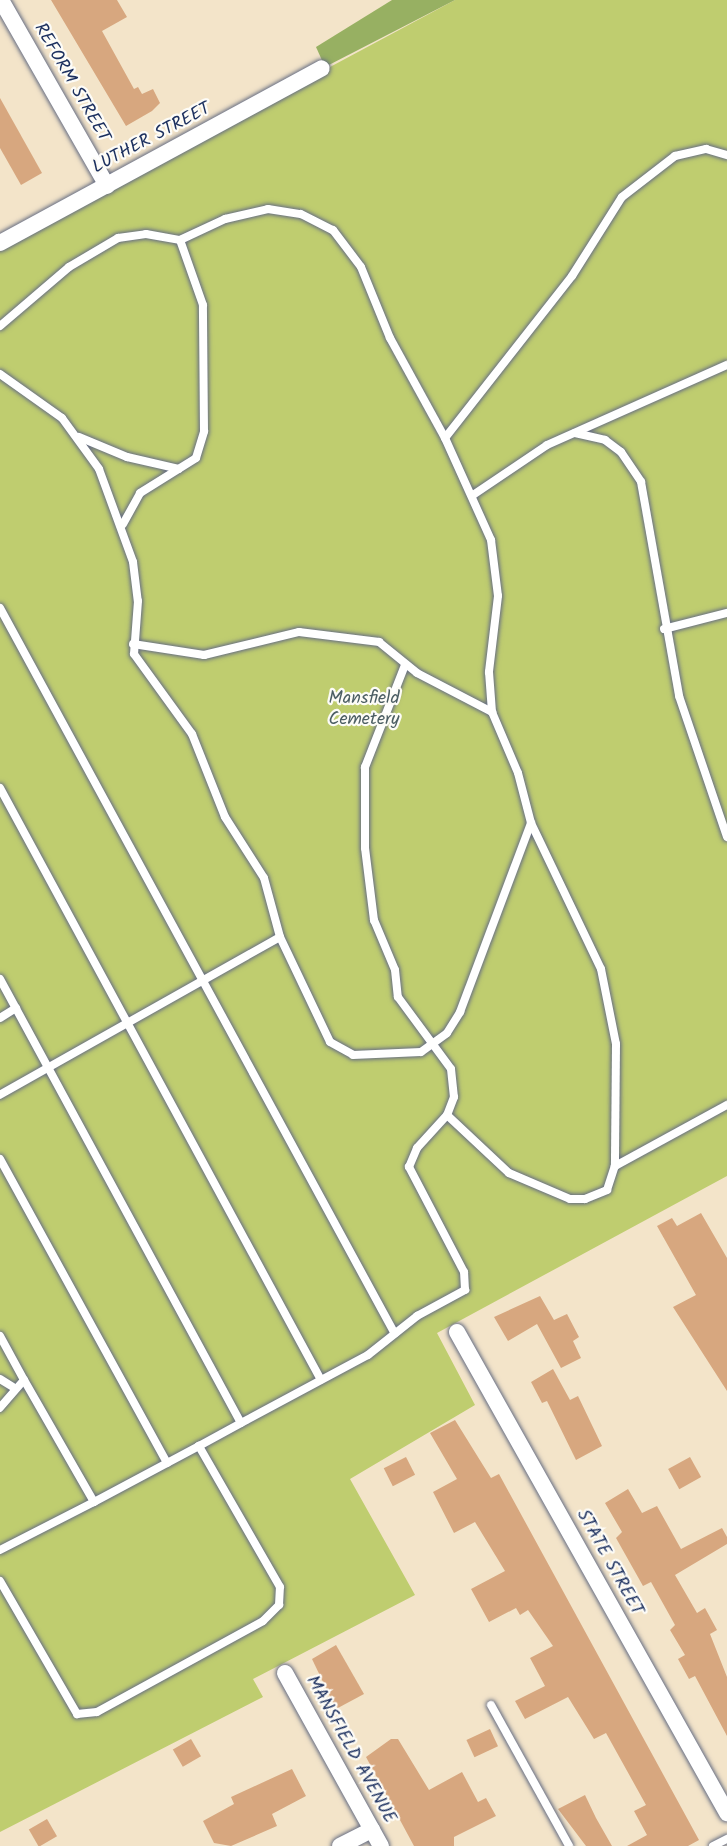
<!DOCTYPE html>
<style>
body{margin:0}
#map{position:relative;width:727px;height:1846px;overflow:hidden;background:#f3e4c9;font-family:Kalam,sans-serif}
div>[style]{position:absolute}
.green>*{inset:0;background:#bfcd6f}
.forest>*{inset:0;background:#97b062}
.building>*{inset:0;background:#d7a77f;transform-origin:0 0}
.roads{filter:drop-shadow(0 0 2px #676e83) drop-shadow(0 0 2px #676e83)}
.service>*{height:8px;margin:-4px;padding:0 4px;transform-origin:4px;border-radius:4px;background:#fff}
.minor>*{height:16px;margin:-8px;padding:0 8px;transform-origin:8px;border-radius:8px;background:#fff}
span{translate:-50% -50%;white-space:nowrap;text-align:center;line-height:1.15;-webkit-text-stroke:4.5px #fdfcf7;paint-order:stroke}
.street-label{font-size:18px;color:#1b2f5e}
.park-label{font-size:18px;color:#4c5e63}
</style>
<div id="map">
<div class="green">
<i style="clip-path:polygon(455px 0,727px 0,727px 1176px,437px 1333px,475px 1405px,350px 1479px,415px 1595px,253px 1679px,263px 1697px,0 1832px,0 244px)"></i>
</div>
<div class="forest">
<i style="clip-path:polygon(392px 0,455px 0,325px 67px,316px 47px)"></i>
</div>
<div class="building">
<i style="clip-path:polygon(51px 0,117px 0,127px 17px,102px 31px,134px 89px,138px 87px,142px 94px,153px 89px,160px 103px,152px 111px,126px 126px)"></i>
<i style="clip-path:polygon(0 98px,42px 173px,21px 185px,0 148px)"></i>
<i style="clip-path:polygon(701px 1213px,727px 1258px,727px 1391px,673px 1307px,696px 1295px,657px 1226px,672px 1218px,677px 1226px)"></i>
<i style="clip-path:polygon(540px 1296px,554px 1320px,567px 1314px,579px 1337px,573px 1341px,581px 1358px,561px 1368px,537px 1324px,508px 1341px,494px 1317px)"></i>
<i style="clip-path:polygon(553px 1369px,570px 1400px,578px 1396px,602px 1446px,576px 1460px,547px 1401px,542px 1403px,531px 1382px)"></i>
<i style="clip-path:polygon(455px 1420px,491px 1478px,499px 1474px,699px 1840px,688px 1846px,627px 1846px,647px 1835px,634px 1811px,646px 1805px,606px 1733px,594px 1739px,568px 1697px,525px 1719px,515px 1701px,545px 1686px,530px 1658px,553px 1646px,528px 1610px,520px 1615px,516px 1608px,489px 1622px,471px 1589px,505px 1571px,475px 1522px,454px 1533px,433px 1492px,457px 1479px,430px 1433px)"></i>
<i style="left:406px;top:1457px;width:20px;height:25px;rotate:63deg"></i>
<i style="left:690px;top:1457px;width:23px;height:25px;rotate:61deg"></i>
<i style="clip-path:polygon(628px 1489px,642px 1513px,657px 1506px,681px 1549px,722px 1528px,727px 1537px,727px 1544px,675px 1575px,697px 1613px,705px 1608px,717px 1630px,710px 1634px,727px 1677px,727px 1736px,695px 1676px,689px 1679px,678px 1659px,685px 1655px,670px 1630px,675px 1625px,651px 1582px,643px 1586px,616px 1538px,622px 1532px,605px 1503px)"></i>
<i style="clip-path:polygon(336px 1645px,364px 1694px,336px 1709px,312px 1659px)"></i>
<i style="left:490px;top:1729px;width:19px;height:26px;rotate:65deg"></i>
<i style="left:191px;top:1739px;width:20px;height:21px;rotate:60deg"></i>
<i style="clip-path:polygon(391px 1739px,398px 1739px,429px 1790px,462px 1772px,478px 1802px,486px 1798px,496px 1816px,454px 1837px,454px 1846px,414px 1846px,366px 1757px)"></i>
<i style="clip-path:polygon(292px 1769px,306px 1796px,272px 1814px,277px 1826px,231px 1846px,214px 1843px,203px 1821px,234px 1804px,231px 1797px)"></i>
<i style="clip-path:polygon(585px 1795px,596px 1818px,612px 1846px,586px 1846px,558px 1809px)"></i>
<i style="left:47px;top:1819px;width:20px;height:21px;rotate:60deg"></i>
</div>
<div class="roads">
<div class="service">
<i style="left:0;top:326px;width:91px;rotate:-40.5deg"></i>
<i style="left:69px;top:267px;width:57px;rotate:-30.6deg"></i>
<i style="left:118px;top:238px;width:28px;rotate:-8deg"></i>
<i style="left:146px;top:234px;width:35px;rotate:10deg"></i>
<i style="left:180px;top:240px;width:50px;rotate:-25deg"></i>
<i style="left:225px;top:219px;width:44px;rotate:-13.1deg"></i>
<i style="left:268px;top:209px;width:33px;rotate:9deg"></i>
<i style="left:301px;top:214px;width:36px;rotate:27deg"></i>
<i style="left:333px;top:230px;width:46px;rotate:52.9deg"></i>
<i style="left:361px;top:267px;width:77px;rotate:67.8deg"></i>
<i style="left:390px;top:338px;width:114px;rotate:61.2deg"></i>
<i style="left:445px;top:438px;width:112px;rotate:65.7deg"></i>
<i style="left:491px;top:540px;width:56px;rotate:82.9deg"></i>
<i style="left:498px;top:596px;width:77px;rotate:96.8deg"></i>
<i style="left:489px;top:672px;width:40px;rotate:85.7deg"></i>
<i style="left:0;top:374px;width:76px;rotate:35.4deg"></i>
<i style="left:62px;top:418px;width:63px;rotate:54deg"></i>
<i style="left:99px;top:469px;width:99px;rotate:69.9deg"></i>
<i style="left:133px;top:562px;width:39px;rotate:83deg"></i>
<i style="left:138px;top:601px;width:53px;rotate:94.3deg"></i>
<i style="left:134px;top:654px;width:99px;rotate:54.1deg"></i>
<i style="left:192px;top:734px;width:89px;rotate:68.3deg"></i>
<i style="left:225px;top:817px;width:72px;rotate:57.4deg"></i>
<i style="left:264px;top:878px;width:61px;rotate:74.8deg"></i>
<i style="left:280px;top:937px;width:322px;rotate:150.6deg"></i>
<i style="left:575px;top:433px;width:31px;rotate:13deg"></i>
<i style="left:605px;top:440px;width:20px;rotate:37deg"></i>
<i style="left:621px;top:452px;width:36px;rotate:56deg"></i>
<i style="left:641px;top:482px;width:217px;rotate:79.9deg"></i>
<i style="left:679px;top:696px;width:149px;rotate:71.2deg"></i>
<i style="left:79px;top:437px;width:52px;rotate:22.6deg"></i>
<i style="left:127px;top:457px;width:53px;rotate:13deg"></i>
<i style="left:445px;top:438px;width:206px;rotate:-51.9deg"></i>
<i style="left:572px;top:276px;width:93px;rotate:-57.7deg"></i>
<i style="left:622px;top:197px;width:67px;rotate:-37.7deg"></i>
<i style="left:675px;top:156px;width:32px;rotate:-13deg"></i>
<i style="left:706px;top:149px;width:22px;rotate:16deg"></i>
<i style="left:473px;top:495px;width:89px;rotate:-34deg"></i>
<i style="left:547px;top:445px;width:197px;rotate:-24deg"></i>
<i style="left:123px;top:524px;width:35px;rotate:-61deg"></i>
<i style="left:140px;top:493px;width:66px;rotate:-32deg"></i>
<i style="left:196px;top:458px;width:28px;rotate:-73deg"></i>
<i style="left:204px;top:431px;width:126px;rotate:-90.5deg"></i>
<i style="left:203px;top:305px;width:69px;rotate:-109.5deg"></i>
<i style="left:0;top:608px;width:826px;rotate:61.45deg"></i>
<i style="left:664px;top:629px;width:65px;rotate:-14.3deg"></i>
<i style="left:133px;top:644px;width:72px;rotate:8.8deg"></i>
<i style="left:204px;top:655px;width:98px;rotate:-13.6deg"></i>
<i style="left:299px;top:632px;width:81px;rotate:7.1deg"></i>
<i style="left:379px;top:642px;width:49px;rotate:39.2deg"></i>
<i style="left:417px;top:673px;width:85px;rotate:27.5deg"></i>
<i style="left:492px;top:712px;width:66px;rotate:66.9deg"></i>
<i style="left:518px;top:773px;width:52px;rotate:75.4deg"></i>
<i style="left:531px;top:823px;width:162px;rotate:64.4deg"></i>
<i style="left:601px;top:969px;width:76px;rotate:78.7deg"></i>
<i style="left:616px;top:1044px;width:122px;rotate:90.5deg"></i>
<i style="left:405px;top:665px;width:110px;rotate:111.4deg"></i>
<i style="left:365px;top:767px;width:81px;rotate:90deg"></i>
<i style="left:365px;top:848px;width:73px;rotate:82.9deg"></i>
<i style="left:374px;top:920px;width:54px;rotate:67.2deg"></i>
<i style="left:395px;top:970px;width:27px;rotate:84deg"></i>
<i style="left:398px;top:997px;width:89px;rotate:53.6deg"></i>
<i style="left:451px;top:1069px;width:28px;rotate:84deg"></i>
<i style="left:454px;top:1097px;width:19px;rotate:111deg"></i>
<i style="left:447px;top:1115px;width:85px;rotate:43.1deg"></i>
<i style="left:509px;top:1173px;width:66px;rotate:23.1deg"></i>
<i style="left:570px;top:1199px;width:15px"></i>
<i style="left:585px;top:1199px;width:24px;rotate:-22deg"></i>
<i style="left:607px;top:1190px;width:25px;rotate:-72deg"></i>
<i style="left:615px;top:1166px;width:128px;rotate:-28.6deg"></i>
<i style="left:0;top:788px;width:673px;rotate:61.53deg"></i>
<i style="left:280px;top:937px;width:116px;rotate:64.5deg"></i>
<i style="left:330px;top:1042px;width:26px;rotate:29deg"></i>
<i style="left:353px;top:1055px;width:68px;rotate:-2.5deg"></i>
<i style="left:421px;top:1052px;width:32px;rotate:-36deg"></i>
<i style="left:447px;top:1033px;width:25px;rotate:-58deg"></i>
<i style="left:460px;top:1012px;width:202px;rotate:-69.4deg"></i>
<i style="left:0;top:979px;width:505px;rotate:61.51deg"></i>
<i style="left:241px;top:1423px;width:144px;rotate:-28.2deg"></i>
<i style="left:368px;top:1355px;width:63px;rotate:-38.5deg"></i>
<i style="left:417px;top:1316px;width:55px;rotate:-28.4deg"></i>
<i style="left:465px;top:1290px;width:18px;rotate:-93deg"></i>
<i style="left:464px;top:1272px;width:119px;rotate:-117.6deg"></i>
<i style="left:409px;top:1167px;width:21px;rotate:-67deg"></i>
<i style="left:417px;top:1148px;width:45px;rotate:-47.7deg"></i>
<i style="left:0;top:1018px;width:19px;rotate:-32deg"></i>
<i style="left:0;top:1159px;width:347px;rotate:61.2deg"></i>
<i style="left:0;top:1336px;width:50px;rotate:61.4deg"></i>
<i style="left:24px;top:1380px;width:37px;rotate:131deg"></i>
<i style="left:0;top:1379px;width:15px;rotate:32deg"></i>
<i style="left:94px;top:1502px;width:119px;rotate:-28.1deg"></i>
<i style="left:0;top:1550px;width:106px;rotate:-27.1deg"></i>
<i style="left:94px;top:1502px;width:141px;rotate:-119.8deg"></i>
<i style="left:0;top:1581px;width:154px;rotate:59.9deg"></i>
<i style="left:77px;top:1714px;width:20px;rotate:-6deg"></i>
<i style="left:97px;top:1712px;width:189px;rotate:-28.7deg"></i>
<i style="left:263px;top:1621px;width:23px;rotate:-45deg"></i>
<i style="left:279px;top:1605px;width:18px;rotate:-87deg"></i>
<i style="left:280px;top:1587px;width:163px;rotate:-119.9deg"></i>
<i style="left:199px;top:1446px;width:48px;rotate:-28.7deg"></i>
<i style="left:491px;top:1705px;width:161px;rotate:61deg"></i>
<i style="left:713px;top:1846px;width:16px;rotate:-27deg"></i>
</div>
<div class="minor">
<i style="left:1px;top:0;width:214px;rotate:60.3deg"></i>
<i style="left:0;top:243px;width:366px;rotate:-28.5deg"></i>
<i style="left:457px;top:1332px;width:552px;rotate:60.69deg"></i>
<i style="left:285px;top:1673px;width:198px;rotate:61deg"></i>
<i style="left:340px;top:1846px;width:36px;rotate:-27deg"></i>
</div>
</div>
<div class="street-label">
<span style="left:71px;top:83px;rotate:60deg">REFORM STREET</span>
<span style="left:152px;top:139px;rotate:-28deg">LUTHER STREET</span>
<span style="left:609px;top:1563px;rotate:61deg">STATE STREET</span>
<span style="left:350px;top:1750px;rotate:61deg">MANSFIELD AVENUE</span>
</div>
<div class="park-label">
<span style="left:364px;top:710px">Mansfield<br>Cemetery</span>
</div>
</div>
